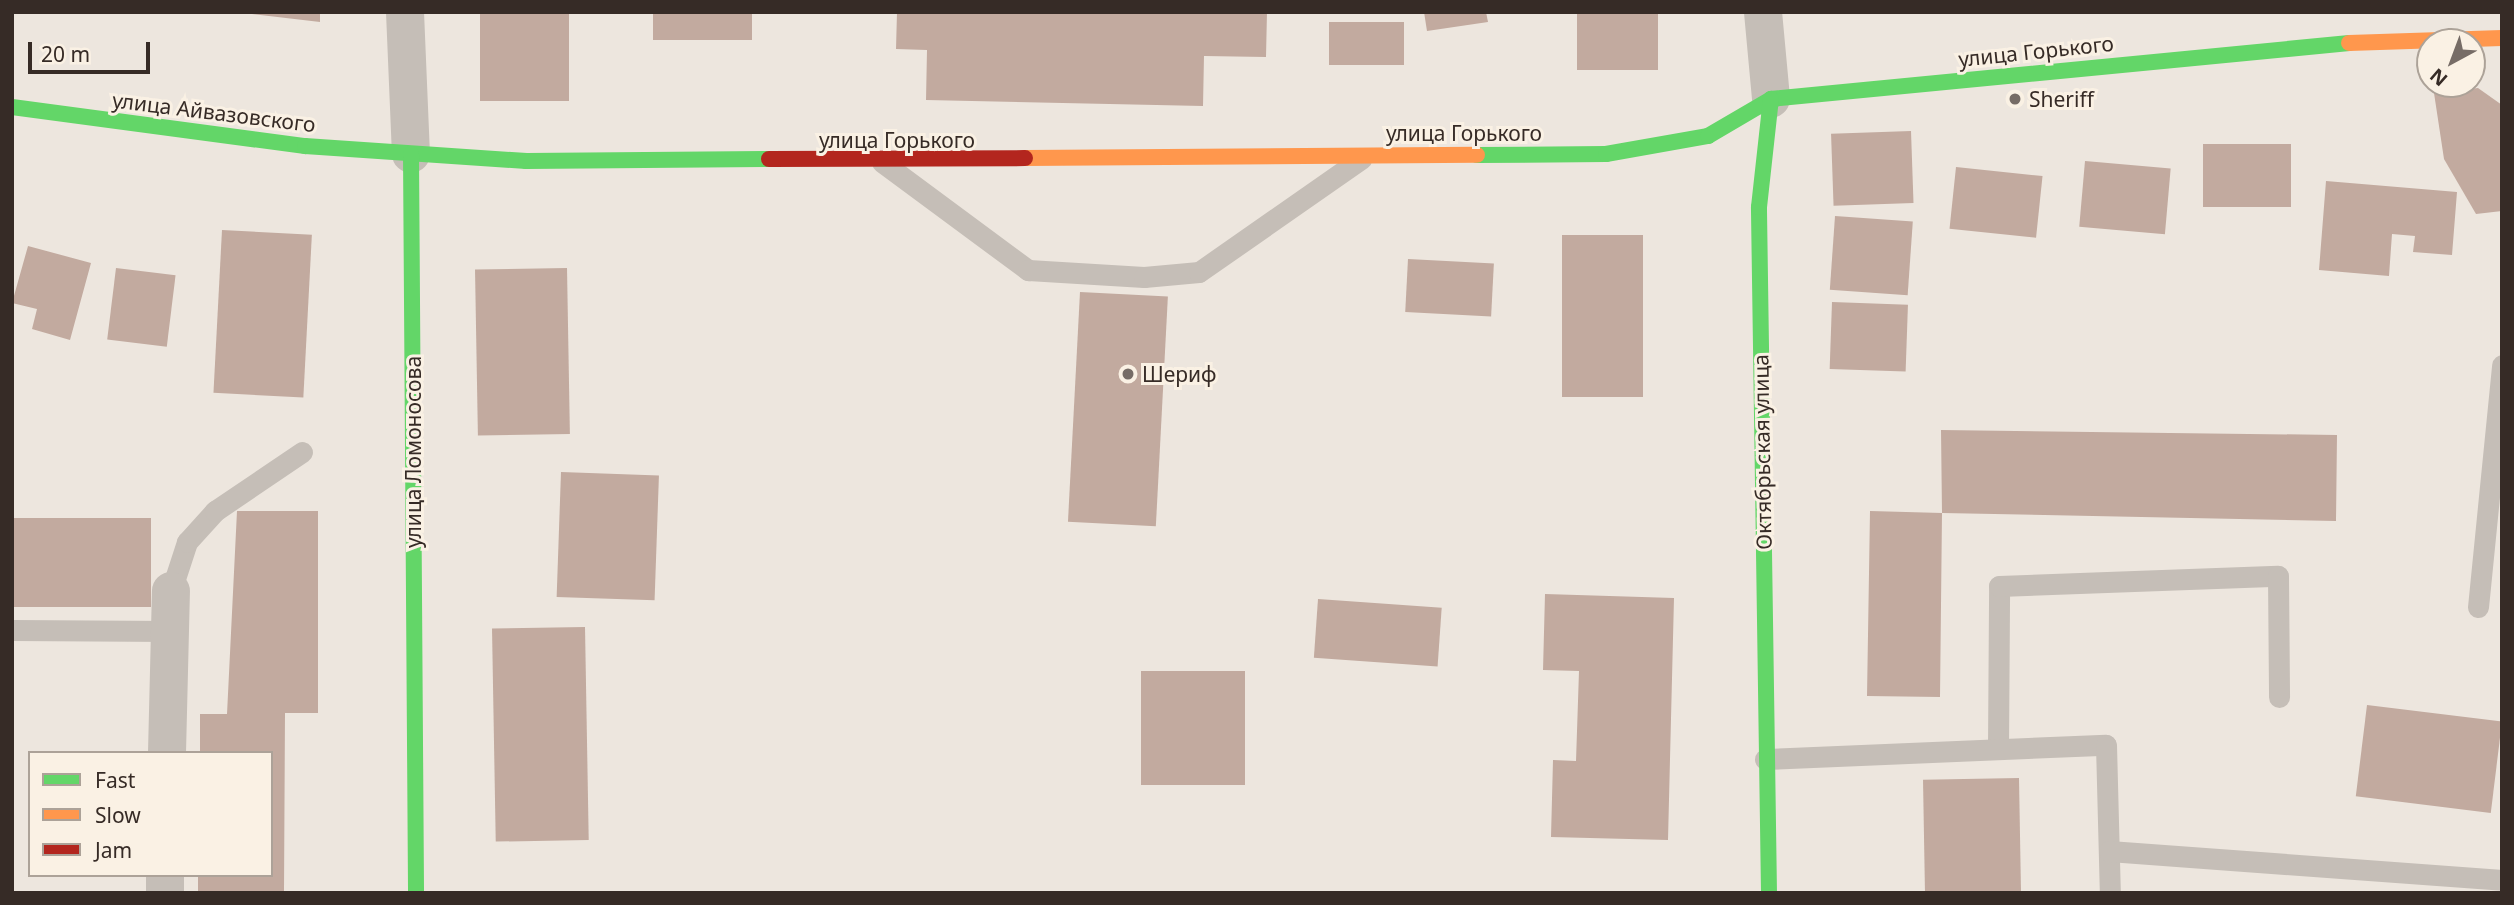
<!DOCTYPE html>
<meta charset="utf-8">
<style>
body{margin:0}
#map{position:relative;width:2514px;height:905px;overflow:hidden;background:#ede6de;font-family:"Noto Sans",sans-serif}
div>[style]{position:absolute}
.building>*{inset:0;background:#c2aa9f;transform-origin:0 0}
.lane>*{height:21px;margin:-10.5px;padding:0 10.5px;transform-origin:10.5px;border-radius:10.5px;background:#c5beb7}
.street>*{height:38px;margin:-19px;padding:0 19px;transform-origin:19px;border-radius:19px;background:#c5beb7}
.fast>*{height:16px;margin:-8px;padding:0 8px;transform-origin:8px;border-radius:8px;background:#63d668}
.slow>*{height:16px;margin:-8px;padding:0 8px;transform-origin:8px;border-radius:8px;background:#ff974d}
.jam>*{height:16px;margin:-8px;padding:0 8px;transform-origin:8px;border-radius:8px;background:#b3261e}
.dots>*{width:19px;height:19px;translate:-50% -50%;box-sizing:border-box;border:4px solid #faf1e4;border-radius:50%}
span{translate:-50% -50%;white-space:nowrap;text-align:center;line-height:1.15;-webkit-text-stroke:6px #faf1e4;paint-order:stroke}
.street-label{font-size:21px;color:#362b26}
.poi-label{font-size:21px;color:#362b26}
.left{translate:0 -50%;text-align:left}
.frame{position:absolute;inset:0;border:14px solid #362b26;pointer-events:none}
.legend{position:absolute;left:28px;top:751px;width:245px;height:126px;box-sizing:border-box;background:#faf1e4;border:2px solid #aca298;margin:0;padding:9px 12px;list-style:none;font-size:21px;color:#362b26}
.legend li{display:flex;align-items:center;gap:14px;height:35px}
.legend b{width:35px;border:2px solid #aca298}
.north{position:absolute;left:2416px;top:28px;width:70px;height:70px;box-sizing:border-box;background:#faf1e4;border:2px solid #aca298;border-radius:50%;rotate:221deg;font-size:19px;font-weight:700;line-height:28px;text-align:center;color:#362b26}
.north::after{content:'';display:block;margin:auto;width:24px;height:32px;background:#766c66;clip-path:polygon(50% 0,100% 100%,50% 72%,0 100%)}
.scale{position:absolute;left:28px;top:42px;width:122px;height:32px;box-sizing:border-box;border:4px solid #362b26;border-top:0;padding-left:9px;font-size:21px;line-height:24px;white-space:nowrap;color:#362b26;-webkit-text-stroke:5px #faf1e4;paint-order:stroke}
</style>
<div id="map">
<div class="building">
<i style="clip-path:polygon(236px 12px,320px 12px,320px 22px)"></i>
<i style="left:480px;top:12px;width:89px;height:89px"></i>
<i style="left:653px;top:12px;width:99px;height:28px"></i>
<i style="clip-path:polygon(897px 12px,1267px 12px,1266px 57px,1204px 56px,1203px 106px,926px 100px,927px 50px,896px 49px)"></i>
<i style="clip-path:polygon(1424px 12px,1486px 12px,1488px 22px,1427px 31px)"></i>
<i style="left:1577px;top:12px;width:81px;height:58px"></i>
<i style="left:1329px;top:22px;width:75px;height:43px"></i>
<i style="clip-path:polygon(2478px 88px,2502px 105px,2502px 211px,2476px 214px,2444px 159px,2434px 93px)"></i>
<i style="left:1911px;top:131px;width:72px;height:80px;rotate:88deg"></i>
<i style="left:2203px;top:144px;width:88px;height:63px"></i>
<i style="left:2085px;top:161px;width:86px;height:66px;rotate:5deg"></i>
<i style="left:1956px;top:167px;width:87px;height:62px;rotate:6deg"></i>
<i style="clip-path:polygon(2326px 181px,2457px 192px,2452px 255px,2413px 252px,2415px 236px,2392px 234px,2389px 276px,2319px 270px)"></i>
<i style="left:1835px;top:216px;width:78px;height:74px;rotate:4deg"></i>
<i style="left:222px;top:230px;width:90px;height:163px;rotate:3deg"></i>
<i style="left:1562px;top:235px;width:81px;height:162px"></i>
<i style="clip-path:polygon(28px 246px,91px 263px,70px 340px,32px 329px,37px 309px,12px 303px)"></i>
<i style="left:1408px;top:259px;width:86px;height:53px;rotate:3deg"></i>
<i style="left:116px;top:268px;width:60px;height:72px;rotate:7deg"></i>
<i style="left:567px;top:268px;width:166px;height:92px;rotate:89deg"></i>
<i style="left:1080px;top:292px;width:88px;height:230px;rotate:3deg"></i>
<i style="left:1832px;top:302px;width:76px;height:67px;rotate:2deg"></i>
<i style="clip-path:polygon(1941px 430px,2337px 435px,2336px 521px,1942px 513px,1940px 697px,1867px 696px,1870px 511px,1942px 513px)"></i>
<i style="left:561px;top:472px;width:98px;height:125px;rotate:2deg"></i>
<i style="clip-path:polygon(237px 511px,318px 511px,318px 713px,285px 713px,284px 893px,198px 893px,198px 875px,271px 875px,271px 753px,200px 753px,200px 714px,227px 714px)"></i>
<i style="left:12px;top:518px;width:139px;height:89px"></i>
<i style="clip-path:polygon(1545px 594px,1674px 598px,1668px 840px,1551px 837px,1553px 760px,1576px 761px,1579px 671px,1543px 670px)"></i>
<i style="left:1318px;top:599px;width:124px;height:59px;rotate:4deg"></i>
<i style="left:585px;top:627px;width:213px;height:93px;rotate:89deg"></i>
<i style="left:1141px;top:671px;width:104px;height:114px"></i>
<i style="left:2367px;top:705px;width:136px;height:92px;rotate:7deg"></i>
<i style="left:2019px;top:778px;width:115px;height:96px;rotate:89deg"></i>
</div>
<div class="lane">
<i style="left:882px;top:162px;width:182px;rotate:36.5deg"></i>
<i style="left:1028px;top:270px;width:116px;rotate:3.5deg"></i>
<i style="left:1144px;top:277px;width:55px;rotate:-5.2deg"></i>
<i style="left:1199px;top:272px;width:198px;rotate:-34.9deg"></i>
<i style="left:171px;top:591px;width:52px;rotate:-71.9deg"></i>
<i style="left:187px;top:542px;width:42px;rotate:-47.9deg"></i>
<i style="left:215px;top:511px;width:105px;rotate:-34.1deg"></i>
<i style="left:2478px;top:607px;width:243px;rotate:-84.3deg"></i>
<i style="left:12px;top:630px;width:158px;rotate:0.4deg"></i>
<i style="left:1998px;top:747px;width:161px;rotate:-89.6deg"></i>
<i style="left:1999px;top:586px;width:279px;rotate:-2.1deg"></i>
<i style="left:2278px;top:576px;width:121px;rotate:89.5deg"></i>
<i style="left:1765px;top:759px;width:341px;rotate:-2.4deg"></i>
<i style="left:2106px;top:745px;width:148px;rotate:88.5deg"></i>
<i style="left:2109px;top:851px;width:394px;rotate:4.2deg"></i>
</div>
<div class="street">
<i style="left:405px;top:12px;width:142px;rotate:87.6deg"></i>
<i style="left:1763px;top:12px;width:87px;rotate:84.7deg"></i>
<i style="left:167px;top:753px;width:162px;rotate:-88.6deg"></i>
<i style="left:165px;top:893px;width:18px;rotate:-90deg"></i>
</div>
<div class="fast">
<i style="left:12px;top:107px;width:296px;rotate:7.6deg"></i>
<i style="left:305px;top:146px;width:222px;rotate:3.9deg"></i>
<i style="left:526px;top:161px;width:243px;rotate:-0.5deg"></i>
<i style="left:411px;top:154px;width:739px;rotate:89.61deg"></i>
<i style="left:1477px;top:155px;width:129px;rotate:-0.4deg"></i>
<i style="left:1606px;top:154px;width:104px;rotate:-10deg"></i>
<i style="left:1708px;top:136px;width:73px;rotate:-30.4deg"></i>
<i style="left:1771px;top:99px;width:581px;rotate:-5.53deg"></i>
<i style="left:1769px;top:893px;width:686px;rotate:-90.84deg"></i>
<i style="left:1759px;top:207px;width:109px;rotate:-83.7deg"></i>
</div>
<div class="slow">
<i style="left:2349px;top:43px;width:153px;rotate:-1.9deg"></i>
<i style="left:1025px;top:158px;width:452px;rotate:-0.4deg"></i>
</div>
<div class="jam">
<i style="left:769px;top:159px;width:256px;rotate:-0.2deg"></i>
</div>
<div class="dots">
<i style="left:2015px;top:99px;background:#766c66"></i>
<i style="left:1128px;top:374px;background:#766c66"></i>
</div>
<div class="street-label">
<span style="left:2036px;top:51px;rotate:-6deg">улица Горького</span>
<span style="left:214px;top:112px;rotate:7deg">улица Айвазовского</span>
<span style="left:1464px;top:133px">улица Горького</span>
<span style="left:897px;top:140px">улица Горького</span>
<span style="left:413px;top:452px;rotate:-90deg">улица Ломоносова</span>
<span style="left:1762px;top:452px;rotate:-91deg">Октябрьская улица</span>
</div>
<div class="poi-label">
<span class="left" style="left:2029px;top:99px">Sheriff</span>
<span class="left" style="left:1142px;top:374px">Шериф</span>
</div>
<div class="frame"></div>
<ul class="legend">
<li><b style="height:9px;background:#63d668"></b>Fast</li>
<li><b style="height:9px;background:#ff974d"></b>Slow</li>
<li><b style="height:9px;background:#b3261e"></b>Jam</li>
</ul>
<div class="north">N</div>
<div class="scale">20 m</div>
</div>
